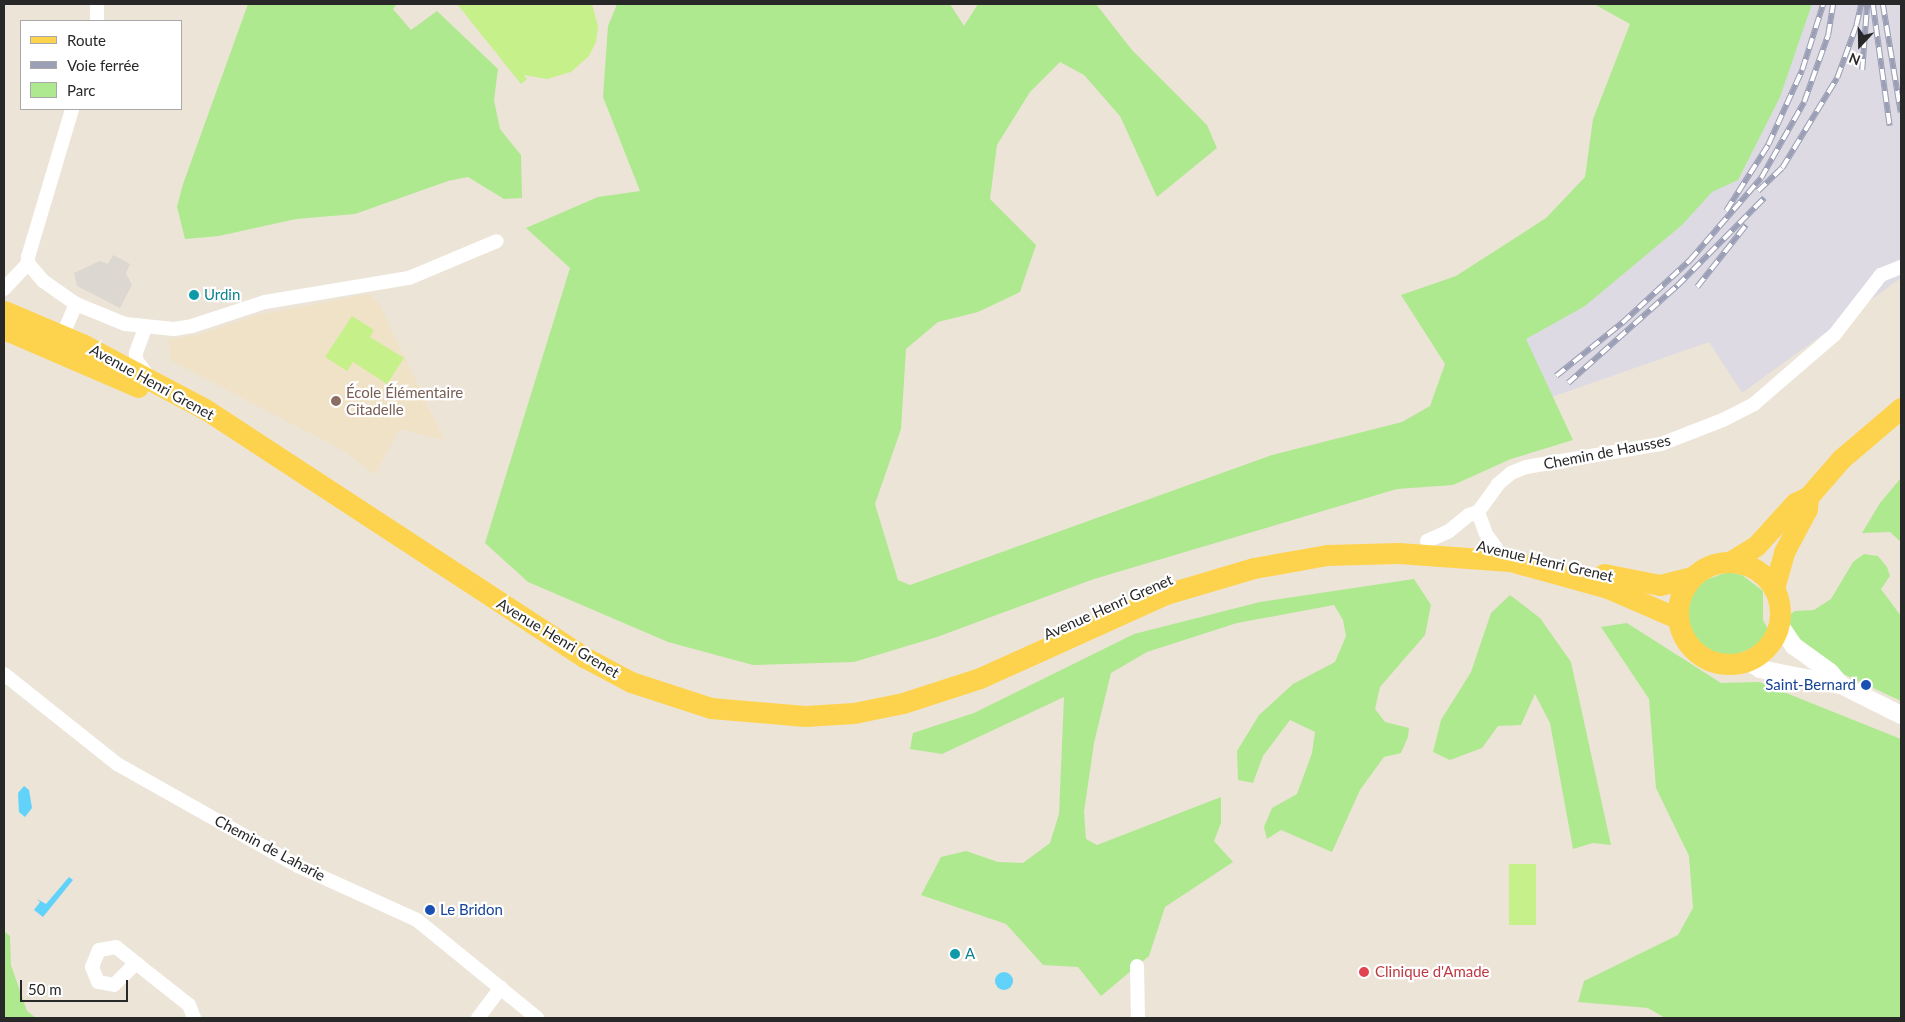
<!DOCTYPE html>
<meta charset="utf-8">
<style>
body{margin:0}
#map{position:relative;width:1905px;height:1022px;overflow:hidden;background:#ede4d8;font-family:Lato,sans-serif}
div>[style]{position:absolute}
.industrial>*{inset:0;background:#dddae4}
.education>*{inset:0;background:#f0e2c6}
.green>*{inset:0;background:#aee98f}
.pitch>*{inset:0;background:#c6f18a;transform-origin:0 0}
.plaza>*{inset:0;background:#dcd7d0}
.water>*{inset:0;background:#61d2f9}
.round{border-radius:50%}
.minor>*{height:14px;margin:-7px;padding:0 7px;transform-origin:7px;border-radius:7px;background:#fff}
.tertiary>*{height:18px;margin:-9px;padding:0 9px;transform-origin:9px;border-radius:9px;background:#fff}
.primary>*{height:21px;margin:-10.5px;padding:0 10.5px;transform-origin:10.5px;border-radius:10.5px;background:#fdd34d}
.primary>.ring{margin:-10.5px;padding:0;box-sizing:content-box;background:none;border:21px solid #fdd34d;border-radius:50%}
.rail>*{height:5.5px;margin-top:-2.75px;transform-origin:0;background:repeating-linear-gradient(90deg,#fff 0 11px,#9b9fb5 0 22px);box-sizing:border-box;border-block:1px solid #9b9fb5}
.dots>*{width:14px;height:14px;translate:-50% -50%;box-sizing:border-box;border:2px solid #fff;border-radius:50%}
span{translate:-50% -50%;white-space:nowrap;text-align:center;line-height:1.15;-webkit-text-stroke:4.5px #fff;paint-order:stroke}
.culture-label{font-size:15px;color:#0d838f}
.left{translate:0 -50%;text-align:left}
.street-label{font-size:15px;color:#282828}
.education-label{font-size:15px;color:#785e54}
.transit-label{font-size:15px;color:#164399}
.right{translate:-100% -50%;text-align:right}
.health-label{font-size:15px;color:#be3a42}
.frame{position:absolute;inset:0;border:5px solid #282828;pointer-events:none}
.legend{position:absolute;left:20px;top:20px;width:162px;height:90px;box-sizing:border-box;background:#fff;border:1px solid #a9a9a9;margin:0;padding:6px 9px;list-style:none;font-size:15px;color:#282828}
.legend li{display:flex;align-items:center;gap:10px;height:25px}
.legend b{width:25px;border:1px solid #a9a9a9}
.north{position:absolute;left:1835px;top:20px;width:50px;height:50px;-webkit-text-stroke:4px #fff;paint-order:stroke;rotate:201deg;font-size:14px;font-weight:700;line-height:20px;text-align:center;color:#282828}
.north::after{content:'';display:block;margin:auto;width:18px;height:22px;background:#282828;clip-path:polygon(50% 0,100% 100%,50% 72%,0 100%)}
.scale{position:absolute;left:20px;top:980px;width:108px;height:22px;box-sizing:border-box;border:2px solid #282828;border-top:0;padding-left:6px;font-size:15px;line-height:18px;white-space:nowrap;color:#282828;-webkit-text-stroke:4px #fff;paint-order:stroke}
</style>
<div id="map">
<div class="industrial">
<i style="clip-path:polygon(1789px 4px,1901px 4px,1901px 278px,1742px 393px,1709px 342px,1549px 398px,1499px 330px)"></i>
</div>
<div class="education">
<i style="clip-path:polygon(369px 294px,379px 303px,444px 440px,399px 429px,375px 475px,344px 451px,170px 360px,169px 339px,198px 335px,258px 315px)"></i>
</div>
<div class="green">
<i style="clip-path:polygon(248px 4px,397px 4px,393px 9px,411px 30px,437px 11px,498px 69px,494px 100px,500px 129px,521px 155px,522px 198px,504px 199px,468px 177px,448px 181px,355px 214px,296px 219px,219px 236px,185px 239px,177px 207px,183px 184px)"></i>
<i style="clip-path:polygon(617px 4px,950px 4px,964px 26px,978px 4px,1096px 4px,1132px 50px,1207px 125px,1217px 148px,1157px 197px,1120px 116px,1084px 75px,1060px 62px,1030px 92px,997px 145px,990px 199px,1036px 245px,1020px 292px,978px 312px,938px 322px,906px 349px,901px 429px,875px 504px,898px 580px,910px 585px,1272px 455px,1402px 422px,1430px 406px,1445px 364px,1401px 295px,1456px 276px,1546px 218px,1585px 177px,1593px 119px,1630px 24px,1594px 4px,1812px 4px,1780px 97px,1738px 180px,1712px 192px,1682px 225px,1585px 306px,1526px 339px,1573px 440px,1511px 459px,1453px 485px,1397px 489px,1094px 579px,937px 637px,854px 662px,753px 665px,668px 642px,528px 582px,485px 543px,570px 268px,526px 228px,598px 197px,640px 191px,603px 97px,608px 26px)"></i>
<i style="clip-path:polygon(1901px 478px,1901px 542px,1890px 532px,1862px 533px,1880px 503px)"></i>
<i style="clip-path:polygon(1864px 554px,1878px 556px,1887px 567px,1890px 576px,1881px 589px,1901px 616px,1901px 701px,1839px 672px,1801px 646px,1788px 624px,1789px 615px,1795px 611px,1814px 610px,1831px 599px,1853px 562px)"></i>
<i style="clip-path:polygon(1728px 572px,1742px 575px,1763px 591px,1763px 620px,1768px 629px,1759px 644px,1735px 656px,1709px 651px,1697px 643px,1686px 617px,1693px 591px,1703px 581px)"></i>
<i style="clip-path:polygon(1414px 579px,1431px 605px,1425px 635px,1380px 687px,1375px 709px,1385px 722px,1409px 728px,1408px 737px,1401px 753px,1384px 757px,1360px 790px,1332px 852px,1281px 830px,1267px 839px,1264px 827px,1272px 808px,1297px 794px,1312px 753px,1315px 732px,1290px 720px,1263px 756px,1253px 783px,1238px 780px,1237px 751px,1259px 715px,1293px 684px,1335px 662px,1346px 636px,1343px 620px,1334px 605px,1237px 623px,1147px 652px,1111px 673px,1094px 743px,1084px 812px,1086px 839px,1097px 845px,1221px 797px,1221px 823px,1214px 841px,1233px 862px,1165px 907px,1149px 956px,1101px 996px,1078px 967px,1043px 965px,1006px 924px,921px 895px,941px 857px,966px 851px,998px 862px,1023px 863px,1050px 843px,1059px 814px,1064px 697px,942px 754px,910px 749px,913px 733px,974px 713px,1134px 634px,1260px 602px)"></i>
<i style="clip-path:polygon(1510px 595px,1540px 618px,1571px 662px,1611px 845px,1593px 843px,1573px 849px,1550px 723px,1535px 694px,1521px 725px,1498px 726px,1482px 748px,1450px 760px,1433px 752px,1441px 720px,1471px 672px,1491px 613px)"></i>
<i style="clip-path:polygon(1627px 623px,1721px 683px,1759px 682px,1901px 739px,1901px 1018px,1665px 1018px,1648px 1008px,1578px 1002px,1584px 981px,1678px 935px,1693px 908px,1689px 856px,1656px 788px,1649px 699px,1601px 627px)"></i>
<i style="clip-path:polygon(4px 931px,10px 936px,11px 965px,27px 1011px,36px 1018px,4px 1018px)"></i>
</div>
<div class="pitch">
<i style="clip-path:polygon(457px 4px,592px 4px,598px 26px,596px 42px,589px 56px,571px 72px,547px 79px,524px 75px,527px 79px,521px 84px)"></i>
<i style="clip-path:polygon(352px 316px,374px 330px,370px 337px,404px 358px,387px 384px,353px 362px,347px 371px,325px 357px)"></i>
<i style="left:1509px;top:864px;width:27px;height:61px"></i>
</div>
<div class="plaza">
<i style="clip-path:polygon(113px 255px,130px 264px,126px 273px,132px 285px,120px 308px,77px 286px,74px 273px,100px 261px,108px 264px)"></i>
</div>
<div class="water">
<i style="clip-path:polygon(24px 786px,29px 790px,32px 808px,25px 817px,19px 812px,18px 793px)"></i>
<i style="clip-path:polygon(69px 877px,73px 880px,43px 917px,34px 910px,40px 902px,37px 899px,46px 904px)"></i>
<i class="round" style="left:995px;top:972px;width:18px;height:18px"></i>
</div>
<div class="minor">
<i style="left:97px;top:4px;width:17px;rotate:90deg"></i>
<i style="left:4px;top:289px;width:35px;rotate:-47deg"></i>
<i style="left:76px;top:304px;width:53px;rotate:22.2deg"></i>
<i style="left:125px;top:324px;width:49px;rotate:5.8deg"></i>
<i style="left:174px;top:329px;width:18px;rotate:-9deg"></i>
<i style="left:192px;top:326px;width:77px;rotate:-18.2deg"></i>
<i style="left:265px;top:302px;width:146px;rotate:-9.5deg"></i>
<i style="left:409px;top:278px;width:95px;rotate:-22.8deg"></i>
<i style="left:145px;top:328px;width:27px;rotate:110deg"></i>
<i style="left:136px;top:353px;width:7px;rotate:90deg"></i>
<i style="left:136px;top:360px;width:20px;rotate:53deg"></i>
<i style="left:59px;top:343px;width:43px;rotate:-66.4deg"></i>
<i style="left:76px;top:304px;width:40px;rotate:-145.1deg"></i>
<i style="left:43px;top:281px;width:23px;rotate:-130deg"></i>
<i style="left:28px;top:263px;width:6px;rotate:-90deg"></i>
<i style="left:28px;top:257px;width:154px;rotate:-73.4deg"></i>
<i style="left:1478px;top:512px;width:23px;rotate:70deg"></i>
<i style="left:1486px;top:534px;width:17px;rotate:54deg"></i>
<i style="left:1427px;top:541px;width:24px;rotate:-24deg"></i>
<i style="left:1449px;top:531px;width:26px;rotate:-39deg"></i>
<i style="left:1469px;top:515px;width:9px;rotate:-18deg"></i>
<i style="left:1478px;top:512px;width:34px;rotate:-54deg"></i>
<i style="left:1498px;top:484px;width:17px;rotate:-40deg"></i>
<i style="left:1511px;top:473px;width:16px;rotate:-22deg"></i>
<i style="left:1526px;top:467px;width:137px;rotate:-9.7deg"></i>
<i style="left:1661px;top:444px;width:66px;rotate:-21.2deg"></i>
<i style="left:1723px;top:420px;width:35px;rotate:-27deg"></i>
<i style="left:1754px;top:404px;width:107px;rotate:-40.8deg"></i>
<i style="left:1835px;top:334px;width:75px;rotate:-52.1deg"></i>
<i style="left:1881px;top:275px;width:22px;rotate:-22deg"></i>
<i style="left:4px;top:674px;width:144px;rotate:38.5deg"></i>
<i style="left:117px;top:764px;width:208px;rotate:29.4deg"></i>
<i style="left:298px;top:866px;width:131px;rotate:24.4deg"></i>
<i style="left:417px;top:920px;width:155px;rotate:39.2deg"></i>
<i style="left:136px;top:963px;width:31px;rotate:135deg"></i>
<i style="left:114px;top:985px;width:16px;rotate:-169deg"></i>
<i style="left:98px;top:982px;width:16px;rotate:-112deg"></i>
<i style="left:92px;top:967px;width:18px;rotate:-68deg"></i>
<i style="left:99px;top:950px;width:17px;rotate:-10deg"></i>
<i style="left:116px;top:947px;width:45px;rotate:38.7deg"></i>
<i style="left:151px;top:975px;width:48px;rotate:38.3deg"></i>
<i style="left:189px;top:1005px;width:14px;rotate:69deg"></i>
<i style="left:1137px;top:966px;width:52px;rotate:88.9deg"></i>
<i style="left:478px;top:1018px;width:38px;rotate:-53deg"></i>
</div>
<div class="tertiary">
<i style="left:1779px;top:624px;width:27px;rotate:56deg"></i>
<i style="left:1794px;top:646px;width:44px;rotate:35.8deg"></i>
<i style="left:1830px;top:672px;width:17px;rotate:50deg"></i>
<i style="left:1748px;top:661px;width:14px;rotate:34deg"></i>
<i style="left:1760px;top:669px;width:83px;rotate:11.2deg"></i>
<i style="left:1841px;top:685px;width:67px;rotate:26.6deg"></i>
</div>
<div class="primary">
<i style="left:4px;top:311px;width:87px;rotate:23deg"></i>
<i style="left:84px;top:345px;width:137px;rotate:27.9deg"></i>
<i style="left:205px;top:409px;width:455px;rotate:33.2deg"></i>
<i style="left:586px;top:658px;width:51px;rotate:28.1deg"></i>
<i style="left:631px;top:682px;width:84px;rotate:18deg"></i>
<i style="left:711px;top:708px;width:94px;rotate:4.9deg"></i>
<i style="left:805px;top:716px;width:49px;rotate:-3.5deg"></i>
<i style="left:854px;top:713px;width:50px;rotate:-11.5deg"></i>
<i style="left:903px;top:703px;width:81px;rotate:-18deg"></i>
<i style="left:980px;top:678px;width:204px;rotate:-24.3deg"></i>
<i style="left:1166px;top:594px;width:92px;rotate:-16.5deg"></i>
<i style="left:1254px;top:568px;width:74px;rotate:-10.1deg"></i>
<i style="left:1327px;top:555px;width:71px;rotate:-1.6deg"></i>
<i style="left:1398px;top:553px;width:112px;rotate:4.1deg"></i>
<i style="left:1510px;top:561px;width:102px;rotate:15.4deg"></i>
<i style="left:1608px;top:588px;width:75px;rotate:23.5deg"></i>
<i style="left:4px;top:329px;width:146px;rotate:23.4deg"></i>
<i class="ring" style="left:1678px;top:562px;width:81px;height:81px"></i>
<i style="left:1730px;top:562px;width:31px;rotate:-32deg"></i>
<i style="left:1756px;top:546px;width:58px;rotate:-47.8deg"></i>
<i style="left:1795px;top:503px;width:14px;rotate:-25deg"></i>
<i style="left:1808px;top:497px;width:50px;rotate:-49deg"></i>
<i style="left:1841px;top:459px;width:79px;rotate:-40.4deg"></i>
<i style="left:1604px;top:574px;width:57px;rotate:11.1deg"></i>
<i style="left:1660px;top:585px;width:33px;rotate:-14deg"></i>
<i style="left:1774px;top:588px;width:37px;rotate:-74deg"></i>
<i style="left:1784px;top:552px;width:49px;rotate:-61.9deg"></i>
<i style="left:1807px;top:509px;width:11px;rotate:-85deg"></i>
</div>
<div class="rail">
<i style="left:1873px;top:4px;width:123px;rotate:82.1deg"></i>
<i style="left:1883px;top:4px;width:110px;rotate:80.6deg"></i>
<i style="left:1862px;top:70px;width:66px;rotate:-85.7deg"></i>
<i style="left:1758px;top:191px;width:33px;rotate:-44deg"></i>
<i style="left:1782px;top:168px;width:105px;rotate:-58.6deg"></i>
<i style="left:1837px;top:78px;width:55px;rotate:-69.9deg"></i>
<i style="left:1856px;top:26px;width:23px;rotate:-77deg"></i>
<i style="left:1726px;top:211px;width:78px;rotate:-57.5deg"></i>
<i style="left:1768px;top:145px;width:82px;rotate:-65.6deg"></i>
<i style="left:1802px;top:70px;width:69px;rotate:-72.3deg"></i>
<i style="left:1697px;top:287px;width:79px;rotate:-51.7deg"></i>
<i style="left:1556px;top:376px;width:85px;rotate:-38.8deg"></i>
<i style="left:1622px;top:323px;width:93px;rotate:-42.8deg"></i>
<i style="left:1690px;top:260px;width:108px;rotate:-49.1deg"></i>
<i style="left:1761px;top:178px;width:87px;rotate:-60.5deg"></i>
<i style="left:1804px;top:102px;width:71px;rotate:-70.3deg"></i>
<i style="left:1828px;top:35px;width:31px;rotate:-81deg"></i>
<i style="left:1568px;top:383px;width:146px;rotate:-41.7deg"></i>
<i style="left:1677px;top:286px;width:124px;rotate:-45.3deg"></i>
</div>
<div class="dots">
<i style="left:194px;top:295px;background:#0f9aa8"></i>
<i style="left:336px;top:401px;background:#8d6e63"></i>
<i style="left:1866px;top:685px;background:#1a4fb4"></i>
<i style="left:430px;top:910px;background:#1a4fb4"></i>
<i style="left:955px;top:954px;background:#0f9aa8"></i>
<i style="left:1364px;top:972px;background:#e0444e"></i>
</div>
<div class="culture-label">
<span class="left" style="left:204px;top:295px">Urdin</span>
<span class="left" style="left:965px;top:954px">A</span>
</div>
<div class="street-label">
<span style="left:152px;top:382px;rotate:29deg">Avenue Henri Grenet</span>
<span style="left:1607px;top:452px;rotate:-11deg">Chemin de Hausses</span>
<span style="left:1545px;top:561px;rotate:13deg">Avenue Henri Grenet</span>
<span style="left:1108px;top:607px;rotate:-24deg">Avenue Henri Grenet</span>
<span style="left:558px;top:638px;rotate:31deg">Avenue Henri Grenet</span>
<span style="left:270px;top:848px;rotate:28deg">Chemin de Laharie</span>
</div>
<div class="education-label">
<span class="left" style="left:346px;top:401px">École Élémentaire<br>Citadelle</span>
</div>
<div class="transit-label">
<span class="right" style="left:1856px;top:685px">Saint-Bernard</span>
<span class="left" style="left:440px;top:910px">Le Bridon</span>
</div>
<div class="health-label">
<span class="left" style="left:1375px;top:972px">Clinique d'Amade</span>
</div>
<div class="frame"></div>
<ul class="legend">
<li><b style="height:6px;background:#fdd34d"></b>Route</li>
<li><b style="height:6px;background:#9b9fb5"></b>Voie ferrée</li>
<li><b style="height:14px;background:#aee98f"></b>Parc</li>
</ul>
<div class="north">N</div>
<div class="scale">50 m</div>
</div>
